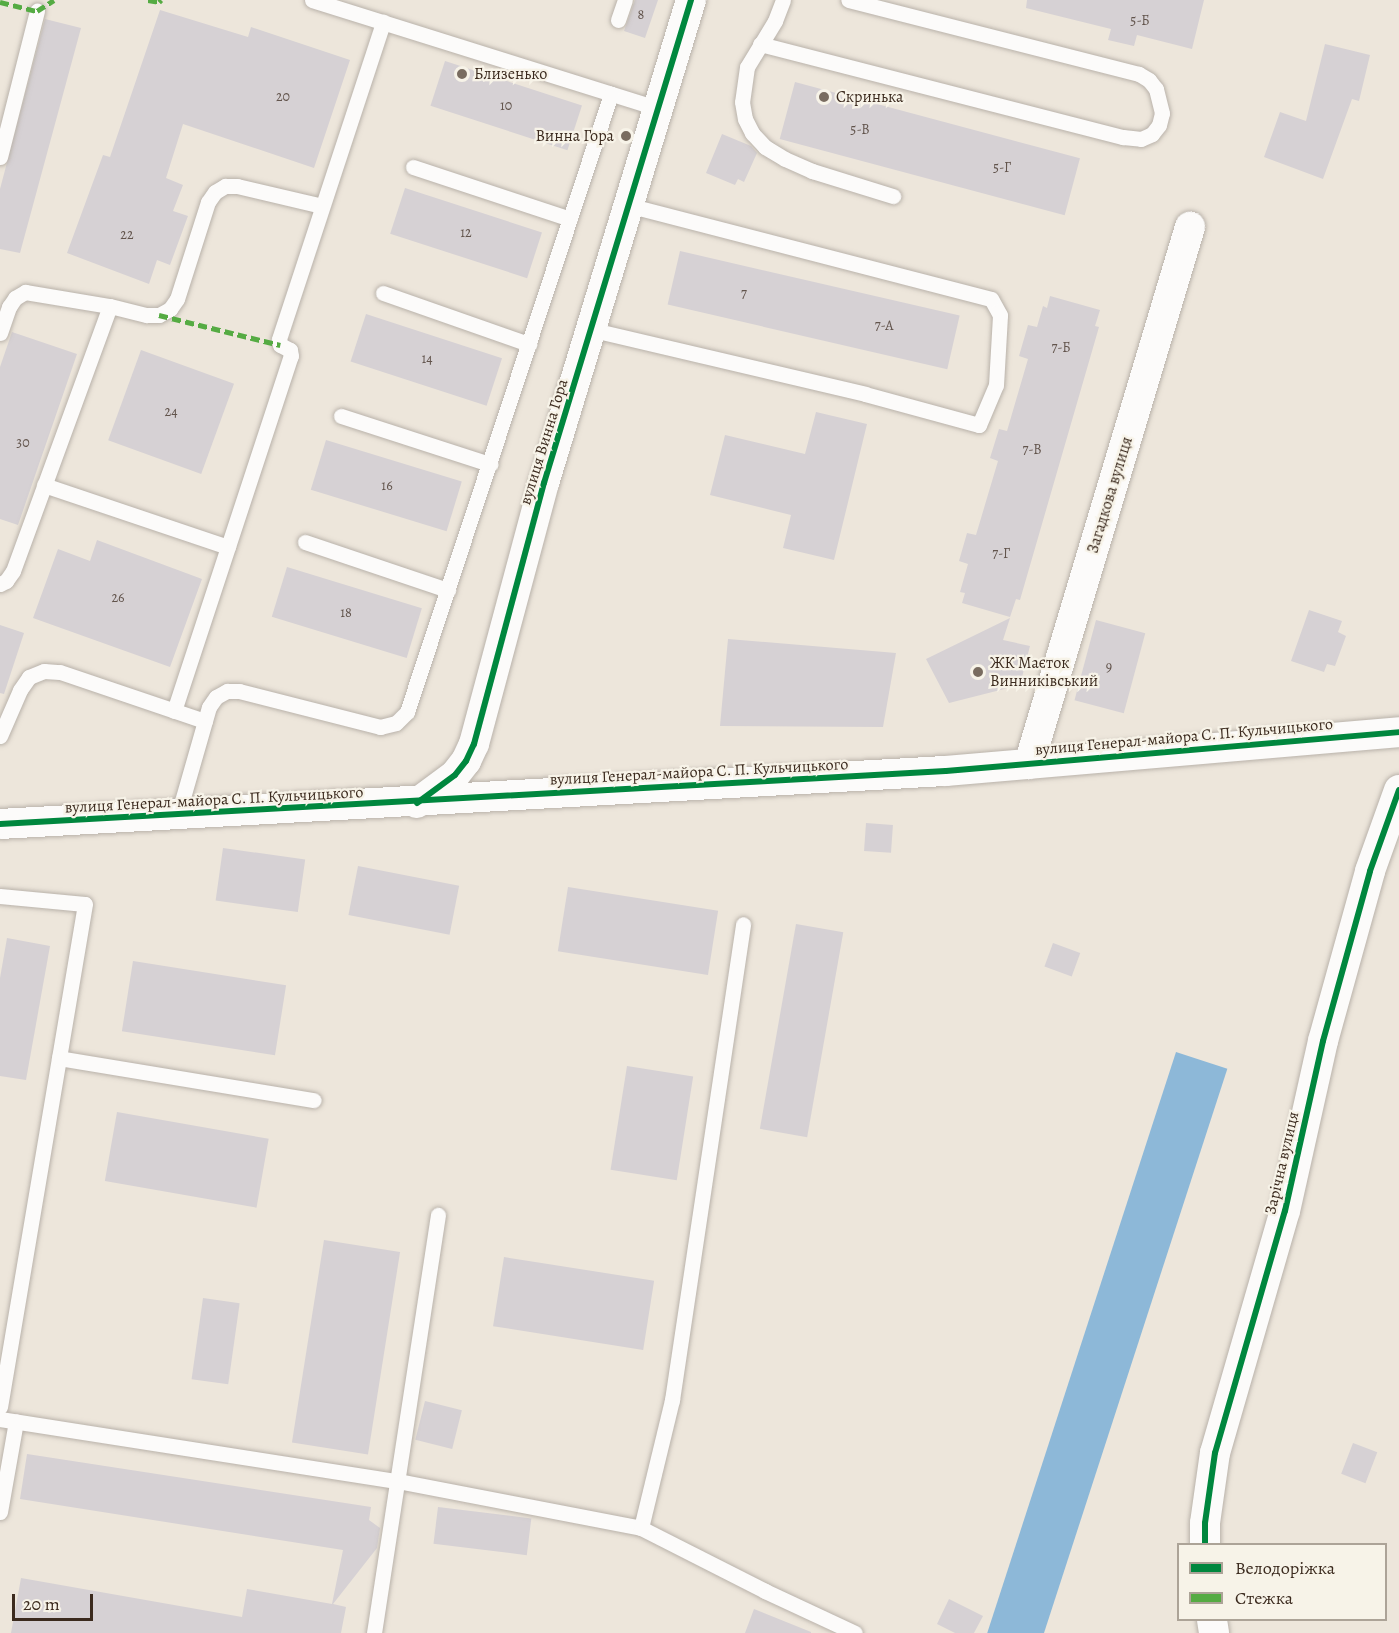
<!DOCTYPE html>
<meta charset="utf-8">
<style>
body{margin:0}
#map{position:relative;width:1399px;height:1633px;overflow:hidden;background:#ede6db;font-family:Alegreya,serif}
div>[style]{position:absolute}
.water>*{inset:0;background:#8db8d8;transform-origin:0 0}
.building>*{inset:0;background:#d6d1d4;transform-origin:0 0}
.roads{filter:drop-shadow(0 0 2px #b9b2aa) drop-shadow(0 0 2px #b9b2aa)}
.service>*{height:15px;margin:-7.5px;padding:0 7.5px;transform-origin:7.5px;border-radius:7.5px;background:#fcfbfa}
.minor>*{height:30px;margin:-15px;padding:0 15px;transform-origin:15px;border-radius:15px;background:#fcfbfa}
.quiet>*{height:4.5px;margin-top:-2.25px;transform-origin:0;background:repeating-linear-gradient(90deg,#55ab43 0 9px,transparent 0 13.5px)}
.cycleway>*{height:6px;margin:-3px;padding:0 3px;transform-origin:3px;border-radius:3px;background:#00873e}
.dots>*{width:16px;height:16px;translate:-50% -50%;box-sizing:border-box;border:3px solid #f7f3e8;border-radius:50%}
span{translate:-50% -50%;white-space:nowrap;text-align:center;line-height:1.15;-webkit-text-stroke:4.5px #f7f3e8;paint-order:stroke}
.number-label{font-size:14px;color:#62544c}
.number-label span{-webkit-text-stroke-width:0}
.poi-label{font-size:16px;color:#3b2a1e}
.left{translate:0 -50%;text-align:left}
.right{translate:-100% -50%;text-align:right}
.street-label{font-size:16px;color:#3b2a1e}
.legend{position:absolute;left:1177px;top:1543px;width:210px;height:78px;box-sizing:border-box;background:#f7f3e8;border:2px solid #aca397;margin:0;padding:8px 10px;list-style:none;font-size:18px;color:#3b2a1e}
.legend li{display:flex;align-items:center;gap:12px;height:30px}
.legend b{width:30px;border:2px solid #aca397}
.scale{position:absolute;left:12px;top:1594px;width:81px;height:27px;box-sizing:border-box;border:3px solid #3b2a1e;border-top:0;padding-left:8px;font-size:18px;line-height:21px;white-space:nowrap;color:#3b2a1e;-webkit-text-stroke:4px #f7f3e8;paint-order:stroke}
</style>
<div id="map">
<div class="water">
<i style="left:1176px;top:1052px;width:54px;height:615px;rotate:18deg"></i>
</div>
<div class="building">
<i style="clip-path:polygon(635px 0,658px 0,645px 38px,624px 31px)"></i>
<i style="clip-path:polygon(1027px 0,1204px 0,1192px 49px,1137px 35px,1134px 46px,1108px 40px,1111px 29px,1026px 8px)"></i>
<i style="clip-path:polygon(160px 10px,248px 37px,251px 27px,350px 60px,314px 168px,183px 124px,166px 178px,183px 185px,173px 211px,188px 216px,170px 265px,157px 260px,149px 284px,67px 253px,103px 155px,110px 157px)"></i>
<i style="clip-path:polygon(45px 19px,81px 28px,20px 253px,0 249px,0 189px)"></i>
<i style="clip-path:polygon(1325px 44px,1370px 55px,1359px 101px,1352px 99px,1323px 179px,1264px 157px,1280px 112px,1306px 121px)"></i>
<i style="left:445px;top:61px;width:144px;height:47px;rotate:18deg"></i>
<i style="left:795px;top:82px;width:295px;height:59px;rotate:15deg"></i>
<i style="clip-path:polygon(722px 134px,751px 146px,757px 153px,744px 182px,738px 179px,735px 185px,706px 173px)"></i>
<i style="left:405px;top:188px;width:144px;height:48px;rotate:18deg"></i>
<i style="left:680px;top:251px;width:287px;height:55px;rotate:13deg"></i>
<i style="clip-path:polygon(1050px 296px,1100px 310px,1095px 326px,1099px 327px,1020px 600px,1016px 599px,1010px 617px,962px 603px,965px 593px,960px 592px,968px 564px,959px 561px,967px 533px,976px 535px,998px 461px,990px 458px,999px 429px,1007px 431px,1028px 359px,1019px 356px,1028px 325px,1037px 327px,1043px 306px,1047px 308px)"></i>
<i style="left:366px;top:314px;width:143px;height:50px;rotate:18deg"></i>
<i style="clip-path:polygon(12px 332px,77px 354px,18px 525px,0 519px,0 367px)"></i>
<i style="left:141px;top:350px;width:99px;height:96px;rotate:20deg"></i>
<i style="clip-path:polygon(816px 412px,867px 424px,834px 560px,783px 548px,791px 515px,710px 495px,725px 435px,805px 454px)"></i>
<i style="left:326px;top:440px;width:142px;height:52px;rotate:17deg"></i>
<i style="clip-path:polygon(97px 540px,202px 579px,170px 667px,33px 618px,58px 549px,90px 561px)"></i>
<i style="left:287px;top:567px;width:141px;height:52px;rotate:17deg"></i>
<i style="clip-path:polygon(1309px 610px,1342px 621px,1338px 632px,1346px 636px,1335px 666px,1327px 664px,1324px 672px,1291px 661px)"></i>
<i style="clip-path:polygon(1010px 618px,1003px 640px,1030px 646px,1020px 685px,949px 703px,926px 659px)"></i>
<i style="left:1096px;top:620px;width:51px;height:83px;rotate:15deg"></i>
<i style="clip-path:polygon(0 625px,24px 633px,4px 694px,0 693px)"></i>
<i style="clip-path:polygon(728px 639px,896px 653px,883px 727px,720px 726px)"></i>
<i style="left:866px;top:823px;width:27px;height:28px;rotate:4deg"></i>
<i style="left:223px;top:848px;width:83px;height:53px;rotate:8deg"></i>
<i style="left:358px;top:866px;width:103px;height:50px;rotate:11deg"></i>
<i style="left:568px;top:887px;width:152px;height:65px;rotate:9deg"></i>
<i style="left:796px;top:924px;width:48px;height:208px;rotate:10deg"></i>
<i style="clip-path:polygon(7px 938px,50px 946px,26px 1080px,0 1076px,0 978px)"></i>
<i style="left:1053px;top:943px;width:29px;height:25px;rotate:20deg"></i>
<i style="left:133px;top:961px;width:155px;height:71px;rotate:9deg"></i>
<i style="left:627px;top:1066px;width:67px;height:105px;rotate:9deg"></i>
<i style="left:117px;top:1112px;width:154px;height:70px;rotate:10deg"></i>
<i style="left:324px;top:1240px;width:77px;height:205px;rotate:9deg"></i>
<i style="left:504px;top:1257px;width:152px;height:70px;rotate:9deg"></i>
<i style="left:203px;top:1298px;width:37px;height:82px;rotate:8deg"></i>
<i style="left:425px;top:1401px;width:38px;height:40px;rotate:14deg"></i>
<i style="left:1353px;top:1443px;width:26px;height:33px;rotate:21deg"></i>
<i style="clip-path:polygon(27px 1454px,371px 1507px,369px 1520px,380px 1528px,377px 1548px,333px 1604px,346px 1607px,341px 1633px,11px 1633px,21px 1578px,242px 1617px,247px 1589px,332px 1604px,343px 1550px,20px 1499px)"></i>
<i style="left:438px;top:1507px;width:94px;height:37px;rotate:7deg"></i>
<i style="clip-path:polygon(949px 1599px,983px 1616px,974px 1633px,955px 1633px,937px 1624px)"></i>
<i style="clip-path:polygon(754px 1609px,811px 1632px,811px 1633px,745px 1633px)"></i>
</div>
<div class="roads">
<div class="service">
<i style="left:312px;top:0;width:365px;rotate:17.4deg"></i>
<i style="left:783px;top:0;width:22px;rotate:111deg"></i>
<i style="left:775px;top:21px;width:54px;rotate:121.3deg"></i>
<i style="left:747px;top:67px;width:35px;rotate:98deg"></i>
<i style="left:742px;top:102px;width:17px;rotate:80deg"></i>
<i style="left:745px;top:119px;width:16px;rotate:63deg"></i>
<i style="left:752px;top:133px;width:19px;rotate:47deg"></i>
<i style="left:765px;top:147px;width:23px;rotate:31deg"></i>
<i style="left:785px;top:159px;width:30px;rotate:24deg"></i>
<i style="left:812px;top:171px;width:85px;rotate:17.2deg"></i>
<i style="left:618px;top:20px;width:21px;rotate:-71deg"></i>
<i style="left:760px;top:44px;width:375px;rotate:14.4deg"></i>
<i style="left:1123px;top:137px;width:18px;rotate:6deg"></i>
<i style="left:1141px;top:139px;width:12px;rotate:-24deg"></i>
<i style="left:1152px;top:134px;width:11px;rotate:-52deg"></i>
<i style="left:1159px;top:125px;width:12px;rotate:-76deg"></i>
<i style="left:1162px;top:113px;width:25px;rotate:-104deg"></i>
<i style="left:1156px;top:89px;width:11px;rotate:-128deg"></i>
<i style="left:1149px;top:80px;width:12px;rotate:-149deg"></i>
<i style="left:1139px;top:74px;width:300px;rotate:-165.7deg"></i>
<i style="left:0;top:157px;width:151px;rotate:-75.8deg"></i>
<i style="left:413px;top:167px;width:165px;rotate:18.3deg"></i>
<i style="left:383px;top:293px;width:155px;rotate:19.3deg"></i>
<i style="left:593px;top:330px;width:279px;rotate:13.2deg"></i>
<i style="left:865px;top:394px;width:118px;rotate:15.2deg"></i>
<i style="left:979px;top:425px;width:43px;rotate:-67deg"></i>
<i style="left:996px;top:385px;width:70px;rotate:-86.7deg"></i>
<i style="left:1000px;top:315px;width:18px;rotate:-119deg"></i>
<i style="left:991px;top:299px;width:372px;rotate:-165.5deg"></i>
<i style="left:0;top:333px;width:28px;rotate:-71deg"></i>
<i style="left:9px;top:307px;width:11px;rotate:-56deg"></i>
<i style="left:15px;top:298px;width:12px;rotate:-31deg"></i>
<i style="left:25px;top:292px;width:86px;rotate:9.4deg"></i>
<i style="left:110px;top:306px;width:38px;rotate:14deg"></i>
<i style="left:147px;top:315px;width:12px"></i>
<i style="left:159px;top:315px;width:13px;rotate:-29deg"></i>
<i style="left:170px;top:309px;width:12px;rotate:-55deg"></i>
<i style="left:177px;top:299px;width:102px;rotate:-72.3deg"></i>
<i style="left:208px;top:202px;width:12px;rotate:-55deg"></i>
<i style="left:215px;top:192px;width:12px;rotate:-31deg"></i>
<i style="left:225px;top:186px;width:12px"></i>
<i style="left:237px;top:186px;width:87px;rotate:13.2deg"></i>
<i style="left:341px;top:416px;width:157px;rotate:17.9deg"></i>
<i style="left:44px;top:485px;width:194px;rotate:18.6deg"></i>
<i style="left:305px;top:542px;width:151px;rotate:18.6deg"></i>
<i style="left:0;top:584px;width:7px;rotate:-27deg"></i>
<i style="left:6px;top:581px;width:12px;rotate:-55deg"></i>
<i style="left:13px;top:571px;width:282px;rotate:-69.9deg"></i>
<i style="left:174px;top:711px;width:374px;rotate:-71.8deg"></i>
<i style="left:291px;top:356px;width:6px;rotate:-99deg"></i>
<i style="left:290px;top:350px;width:11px;rotate:-153deg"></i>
<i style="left:280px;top:345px;width:6px;rotate:-99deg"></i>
<i style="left:279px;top:339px;width:334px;rotate:-71.8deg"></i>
<i style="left:0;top:736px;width:50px;rotate:-66.5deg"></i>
<i style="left:20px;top:690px;width:16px;rotate:-55deg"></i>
<i style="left:29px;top:677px;width:16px;rotate:-22deg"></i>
<i style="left:44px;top:671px;width:16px;rotate:4deg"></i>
<i style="left:60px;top:672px;width:153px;rotate:18.7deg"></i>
<i style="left:178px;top:815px;width:112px;rotate:-74deg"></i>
<i style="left:209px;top:707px;width:12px;rotate:-55deg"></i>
<i style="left:216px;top:697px;width:13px;rotate:-29deg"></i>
<i style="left:227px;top:691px;width:12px"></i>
<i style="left:239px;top:691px;width:146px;rotate:14.3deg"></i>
<i style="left:380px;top:727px;width:16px;rotate:-14deg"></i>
<i style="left:396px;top:723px;width:16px;rotate:-45deg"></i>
<i style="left:407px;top:712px;width:651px;rotate:-71.73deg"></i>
<i style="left:0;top:896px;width:85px;rotate:5.4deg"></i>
<i style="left:85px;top:904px;width:510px;rotate:99.59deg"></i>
<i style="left:59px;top:1058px;width:258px;rotate:9.4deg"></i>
<i style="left:0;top:1419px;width:403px;rotate:8.9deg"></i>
<i style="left:398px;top:1481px;width:248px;rotate:10.9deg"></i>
<i style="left:641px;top:1528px;width:139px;rotate:26.9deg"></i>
<i style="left:765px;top:1591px;width:99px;rotate:25deg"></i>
<i style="left:0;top:1512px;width:92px;rotate:-80deg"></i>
<i style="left:641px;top:1528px;width:132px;rotate:-76.4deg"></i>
<i style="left:672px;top:1400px;width:481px;rotate:-81.5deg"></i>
<i style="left:374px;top:1633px;width:423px;rotate:-81.3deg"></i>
</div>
<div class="minor">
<i style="left:1029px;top:764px;width:561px;rotate:-73.31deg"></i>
<i style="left:417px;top:803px;width:47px;rotate:-36.4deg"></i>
<i style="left:455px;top:775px;width:18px;rotate:-52deg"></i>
<i style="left:466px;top:761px;width:19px;rotate:-65deg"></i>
<i style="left:474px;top:744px;width:270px;rotate:-75deg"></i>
<i style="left:544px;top:483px;width:505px;rotate:-73.07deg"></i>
<i style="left:0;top:824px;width:947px;rotate:-3.21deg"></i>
<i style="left:946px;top:771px;width:455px;rotate:-4.9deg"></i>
<i style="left:1205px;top:1544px;width:21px;rotate:-90deg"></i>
<i style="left:1205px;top:1523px;width:71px;rotate:-81.9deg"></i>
<i style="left:1215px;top:1453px;width:252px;rotate:-73.9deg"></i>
<i style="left:1285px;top:1211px;width:174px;rotate:-77.4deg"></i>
<i style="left:1323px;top:1041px;width:176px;rotate:-74.5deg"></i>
<i style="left:1370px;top:871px;width:86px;rotate:-70.3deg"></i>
<i style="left:1212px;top:1620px;width:13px;rotate:81deg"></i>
</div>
</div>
<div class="quiet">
<i style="left:148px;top:0;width:11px;rotate:10deg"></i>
<i style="left:159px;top:2px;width:3px;rotate:-45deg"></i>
<i style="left:0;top:2px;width:38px;rotate:14deg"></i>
<i style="left:37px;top:11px;width:20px;rotate:-33deg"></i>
<i style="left:159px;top:315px;width:125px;rotate:13.9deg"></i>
</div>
<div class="cycleway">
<i style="left:417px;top:803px;width:47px;rotate:-36.4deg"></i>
<i style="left:455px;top:775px;width:18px;rotate:-52deg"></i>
<i style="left:466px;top:761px;width:19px;rotate:-65deg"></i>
<i style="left:474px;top:744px;width:270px;rotate:-75deg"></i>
<i style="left:544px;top:483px;width:505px;rotate:-73.07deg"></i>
<i style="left:0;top:824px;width:947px;rotate:-3.21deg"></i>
<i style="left:946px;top:771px;width:455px;rotate:-4.9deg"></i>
<i style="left:1205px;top:1544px;width:21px;rotate:-90deg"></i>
<i style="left:1205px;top:1523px;width:71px;rotate:-81.9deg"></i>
<i style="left:1215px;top:1453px;width:252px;rotate:-73.9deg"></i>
<i style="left:1285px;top:1211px;width:174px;rotate:-77.4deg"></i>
<i style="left:1323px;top:1041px;width:176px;rotate:-74.5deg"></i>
<i style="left:1370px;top:871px;width:86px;rotate:-70.3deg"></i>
</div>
<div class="dots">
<i style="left:462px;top:74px;background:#796c60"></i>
<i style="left:824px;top:97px;background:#796c60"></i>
<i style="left:626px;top:136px;background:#796c60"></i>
<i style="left:978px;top:672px;background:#796c60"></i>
</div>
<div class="number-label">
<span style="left:641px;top:15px">8</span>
<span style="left:1140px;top:21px">5-Б</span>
<span style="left:283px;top:97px">20</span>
<span style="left:506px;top:106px">10</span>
<span style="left:860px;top:130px">5-В</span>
<span style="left:1002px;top:168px">5-Г</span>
<span style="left:466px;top:233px">12</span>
<span style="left:127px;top:235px">22</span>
<span style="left:744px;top:294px">7</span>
<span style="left:884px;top:326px">7-А</span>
<span style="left:1061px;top:348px">7-Б</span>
<span style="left:427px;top:359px">14</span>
<span style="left:171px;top:412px">24</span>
<span style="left:23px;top:443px">30</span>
<span style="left:1032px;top:450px">7-В</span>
<span style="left:387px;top:486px">16</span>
<span style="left:1001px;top:554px">7-Г</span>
<span style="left:118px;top:598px">26</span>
<span style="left:346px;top:613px">18</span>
<span style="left:1109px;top:667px">9</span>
</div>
<div class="poi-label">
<span class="left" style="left:474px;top:74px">Близенько</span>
<span class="left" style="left:836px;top:97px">Скринька</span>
<span class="right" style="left:614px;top:136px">Винна Гора</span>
<span class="left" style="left:990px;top:672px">ЖК Маєток<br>Винниківський</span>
</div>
<div class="street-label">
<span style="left:544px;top:442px;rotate:-73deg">вулиця Винна Гора</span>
<span style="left:1110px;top:495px;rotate:-73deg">Загадкова вулиця</span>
<span style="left:1184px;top:737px;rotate:-5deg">вулиця Генерал-майора С. П. Кульчицького</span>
<span style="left:699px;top:772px;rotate:-3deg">вулиця Генерал-майора С. П. Кульчицького</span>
<span style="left:214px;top:800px;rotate:-3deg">вулиця Генерал-майора С. П. Кульчицького</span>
<span style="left:1282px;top:1163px;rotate:-77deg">Зарічна вулиця</span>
</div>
<ul class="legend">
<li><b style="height:8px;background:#00873e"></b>Велодоріжка</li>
<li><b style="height:8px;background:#55ab43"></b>Стежка</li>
</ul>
<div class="scale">20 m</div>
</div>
